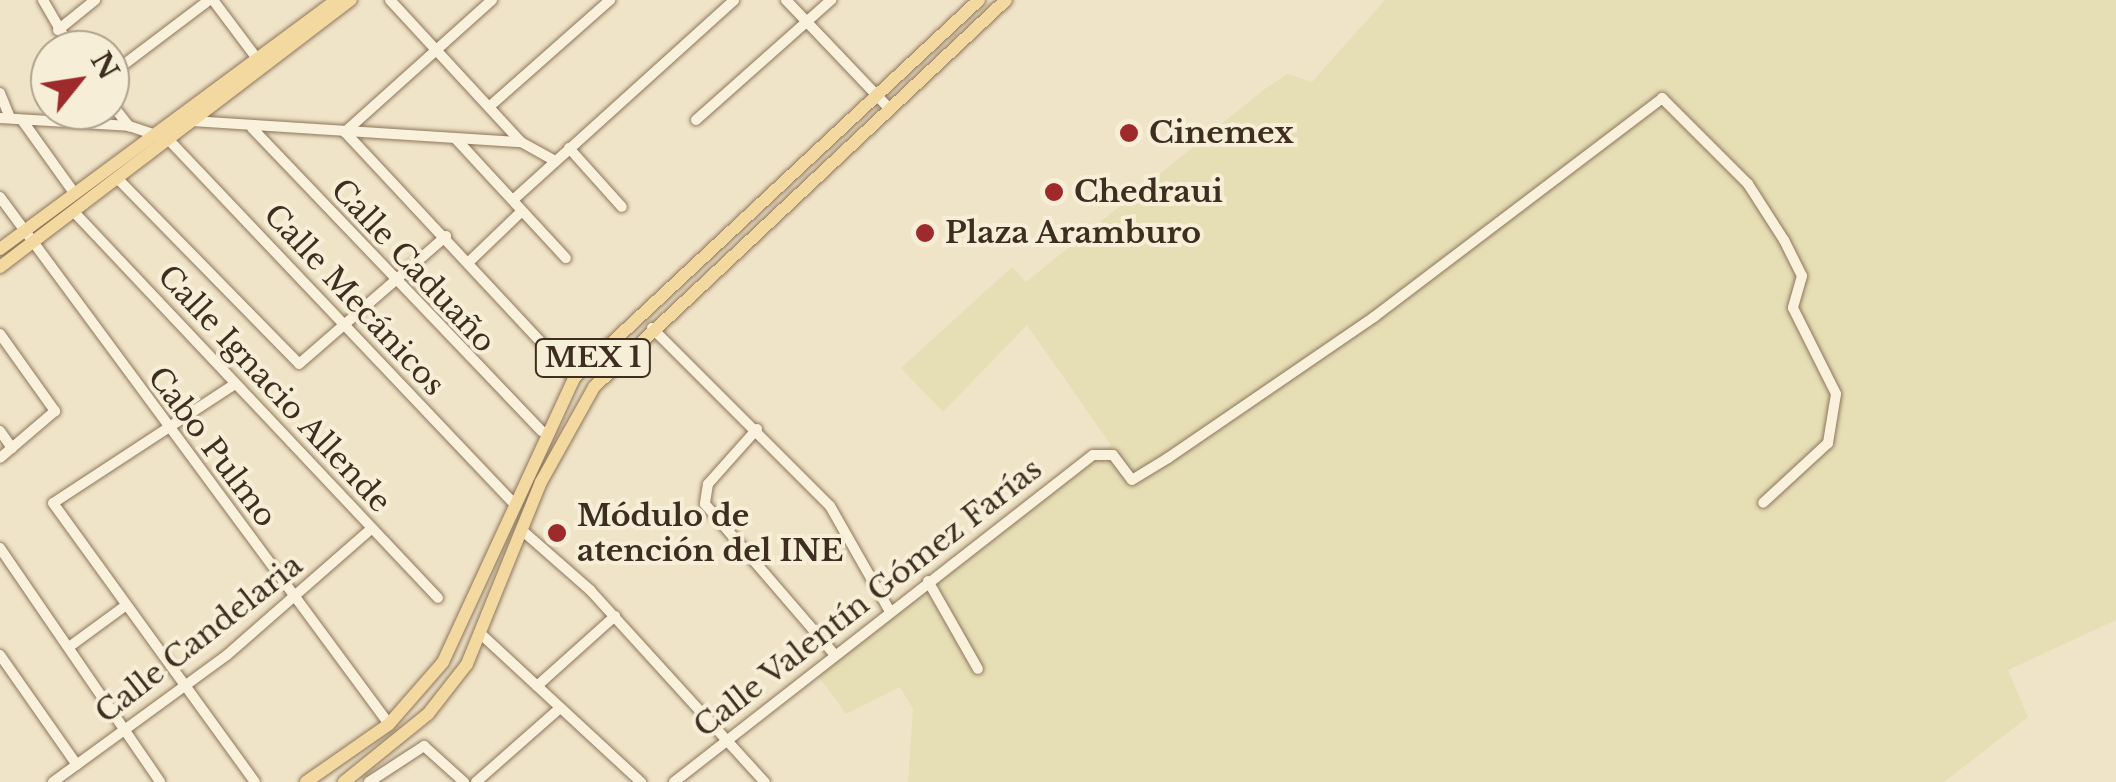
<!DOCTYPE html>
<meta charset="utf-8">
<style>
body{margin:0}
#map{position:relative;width:2116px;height:782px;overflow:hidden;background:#f0e4c8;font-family:"Libre Baskerville",serif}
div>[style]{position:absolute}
.farmland>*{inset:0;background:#e6deb5}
.roads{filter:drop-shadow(0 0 2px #8d765c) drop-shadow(0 0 2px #8d765c)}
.minor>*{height:10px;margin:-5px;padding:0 5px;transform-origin:5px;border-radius:5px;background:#faf1dc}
.major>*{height:12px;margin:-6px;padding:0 6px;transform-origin:6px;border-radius:6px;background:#f3d9a0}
.dots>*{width:28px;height:28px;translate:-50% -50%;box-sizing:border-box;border:5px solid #f7eed8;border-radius:50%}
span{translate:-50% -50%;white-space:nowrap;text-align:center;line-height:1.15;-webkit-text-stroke:8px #f7eed8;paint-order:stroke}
.shield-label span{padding:2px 8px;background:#f7eed8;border:2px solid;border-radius:8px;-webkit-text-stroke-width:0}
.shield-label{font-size:28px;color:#3d2e20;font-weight:700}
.poi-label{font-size:30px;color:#3d2e20;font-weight:700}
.left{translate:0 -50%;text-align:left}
.street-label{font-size:30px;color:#3d2e20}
.north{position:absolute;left:30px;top:30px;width:100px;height:100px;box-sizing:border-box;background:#f7eed8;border:2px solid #ada18e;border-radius:50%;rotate:60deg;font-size:28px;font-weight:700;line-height:40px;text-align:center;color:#3d2e20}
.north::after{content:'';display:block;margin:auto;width:35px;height:45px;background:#9e2a2b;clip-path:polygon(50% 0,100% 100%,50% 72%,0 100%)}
</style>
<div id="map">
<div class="farmland">
<i style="clip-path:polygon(1385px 0,2116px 0,2116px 620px,2008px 670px,2028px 717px,1944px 782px,908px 782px,913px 709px,900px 687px,846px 714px,817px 674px,1111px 445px,1027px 325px,943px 412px,901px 368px,1012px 267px,1026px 282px,1266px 88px,1288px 74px,1312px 82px)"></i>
</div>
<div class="roads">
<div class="minor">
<i style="left:43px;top:0;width:58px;rotate:59.9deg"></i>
<i style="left:213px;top:0;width:75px;rotate:53.1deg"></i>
<i style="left:390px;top:0;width:193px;rotate:47.3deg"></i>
<i style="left:492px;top:0;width:198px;rotate:138.1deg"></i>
<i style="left:345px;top:132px;width:336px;rotate:47deg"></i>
<i style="left:786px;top:0;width:148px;rotate:46.4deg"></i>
<i style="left:58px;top:30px;width:48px;rotate:-39deg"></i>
<i style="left:110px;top:75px;width:124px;rotate:-37.1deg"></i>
<i style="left:0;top:93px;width:27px;rotate:68deg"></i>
<i style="left:110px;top:102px;width:31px;rotate:52deg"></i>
<i style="left:489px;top:107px;width:162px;rotate:-41.5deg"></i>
<i style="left:0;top:118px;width:129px;rotate:3.5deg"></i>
<i style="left:129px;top:126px;width:41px;rotate:18.4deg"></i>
<i style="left:168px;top:139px;width:499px;rotate:46.5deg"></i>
<i style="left:22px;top:120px;width:91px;rotate:54.4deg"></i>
<i style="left:696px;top:120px;width:181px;rotate:-41.6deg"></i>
<i style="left:192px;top:121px;width:330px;rotate:3.7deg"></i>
<i style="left:521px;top:142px;width:39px;rotate:29deg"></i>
<i style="left:252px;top:128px;width:419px;rotate:46.3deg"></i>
<i style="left:456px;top:139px;width:162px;rotate:47.3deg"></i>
<i style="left:569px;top:148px;width:79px;rotate:48.1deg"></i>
<i style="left:119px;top:180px;width:257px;rotate:45.6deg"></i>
<i style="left:299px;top:364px;width:195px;rotate:-41deg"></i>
<i style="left:0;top:197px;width:655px;rotate:53.57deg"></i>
<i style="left:513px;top:200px;width:298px;rotate:-42.1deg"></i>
<i style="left:75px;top:213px;width:529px;rotate:46.68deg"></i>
<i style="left:470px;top:261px;width:72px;rotate:-43.9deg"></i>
<i style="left:652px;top:328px;width:252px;rotate:45deg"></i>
<i style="left:830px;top:506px;width:120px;rotate:60.4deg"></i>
<i style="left:0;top:334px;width:95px;rotate:54.5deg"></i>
<i style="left:55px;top:411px;width:72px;rotate:139.5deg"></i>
<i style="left:235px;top:384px;width:217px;rotate:146.8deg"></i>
<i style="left:53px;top:503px;width:344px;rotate:54.1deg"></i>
<i style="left:757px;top:429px;width:74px;rotate:131.7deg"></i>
<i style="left:708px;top:484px;width:20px;rotate:99deg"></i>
<i style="left:705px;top:504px;width:196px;rotate:49.3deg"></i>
<i style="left:0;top:431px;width:21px;rotate:55deg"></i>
<i style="left:524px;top:532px;width:88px;rotate:41.3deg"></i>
<i style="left:590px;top:590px;width:260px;rotate:47.7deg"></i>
<i style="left:0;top:548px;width:283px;rotate:55.6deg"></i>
<i style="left:928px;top:581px;width:101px;rotate:60.4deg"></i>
<i style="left:482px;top:635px;width:217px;rotate:42.8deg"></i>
<i style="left:69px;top:647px;width:69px;rotate:-36.2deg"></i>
<i style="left:0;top:655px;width:134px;rotate:55deg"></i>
<i style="left:537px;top:686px;width:105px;rotate:-41.9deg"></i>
<i style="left:53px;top:782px;width:215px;rotate:-36.1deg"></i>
<i style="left:227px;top:655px;width:191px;rotate:-41.2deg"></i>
<i style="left:369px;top:782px;width:66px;rotate:-33.2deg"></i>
<i style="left:424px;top:746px;width:54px;rotate:42deg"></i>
<i style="left:476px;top:782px;width:112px;rotate:-41.4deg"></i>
<i style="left:674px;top:782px;width:531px;rotate:-37.97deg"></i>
<i style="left:1093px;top:455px;width:20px"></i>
<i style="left:1113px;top:455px;width:31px;rotate:53deg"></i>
<i style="left:1132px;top:480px;width:42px;rotate:-31.4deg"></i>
<i style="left:1168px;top:458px;width:250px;rotate:-34.4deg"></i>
<i style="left:1374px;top:317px;width:362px;rotate:-37.2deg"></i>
<i style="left:1662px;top:98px;width:122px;rotate:45deg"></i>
<i style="left:1748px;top:184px;width:67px;rotate:57.3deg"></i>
<i style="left:1784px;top:240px;width:40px;rotate:63.4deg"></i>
<i style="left:1802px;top:276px;width:33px;rotate:106deg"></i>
<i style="left:1793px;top:308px;width:96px;rotate:63.4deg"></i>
<i style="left:1836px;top:394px;width:50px;rotate:99.3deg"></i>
<i style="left:1828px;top:443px;width:88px;rotate:137.3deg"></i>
</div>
<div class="major">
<i style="left:0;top:249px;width:418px;rotate:-36.5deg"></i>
<i style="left:0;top:267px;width:441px;rotate:-37.3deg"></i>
<i style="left:306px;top:782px;width:101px;rotate:-34.9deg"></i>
<i style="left:389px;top:724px;width:82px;rotate:-48.9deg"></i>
<i style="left:443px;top:662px;width:313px;rotate:-65.2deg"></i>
<i style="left:574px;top:378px;width:554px;rotate:-43.03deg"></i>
<i style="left:344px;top:782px;width:108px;rotate:-39deg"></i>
<i style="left:428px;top:714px;width:63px;rotate:-52deg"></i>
<i style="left:467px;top:664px;width:196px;rotate:-67.9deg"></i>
<i style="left:541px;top:482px;width:109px;rotate:-60.8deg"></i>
<i style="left:594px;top:387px;width:565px;rotate:-43.21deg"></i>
</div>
</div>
<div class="dots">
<i style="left:1129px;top:133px;background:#9e2a2b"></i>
<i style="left:1054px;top:192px;background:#9e2a2b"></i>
<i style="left:925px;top:233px;background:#9e2a2b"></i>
<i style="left:557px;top:533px;background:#9e2a2b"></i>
</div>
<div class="shield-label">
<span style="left:593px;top:358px">MEX 1</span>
</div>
<div class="poi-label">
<span class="left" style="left:1149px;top:133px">Cinemex</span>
<span class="left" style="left:1074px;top:192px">Chedraui</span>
<span class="left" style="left:945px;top:233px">Plaza Aramburo</span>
<span class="left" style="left:577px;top:533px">Módulo de<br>atención del INE</span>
</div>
<div class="street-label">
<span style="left:413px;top:266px;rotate:47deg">Calle Caduaño</span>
<span style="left:354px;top:300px;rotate:47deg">Calle Mecánicos</span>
<span style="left:274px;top:389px;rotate:47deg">Calle Ignacio Allende</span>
<span style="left:212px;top:447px;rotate:53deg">Cabo Pulmo</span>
<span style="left:868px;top:598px;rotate:-38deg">Calle Valentín Gómez Farías</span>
<span style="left:199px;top:639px;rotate:-38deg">Calle Candelaria</span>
</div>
<div class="north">N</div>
</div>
